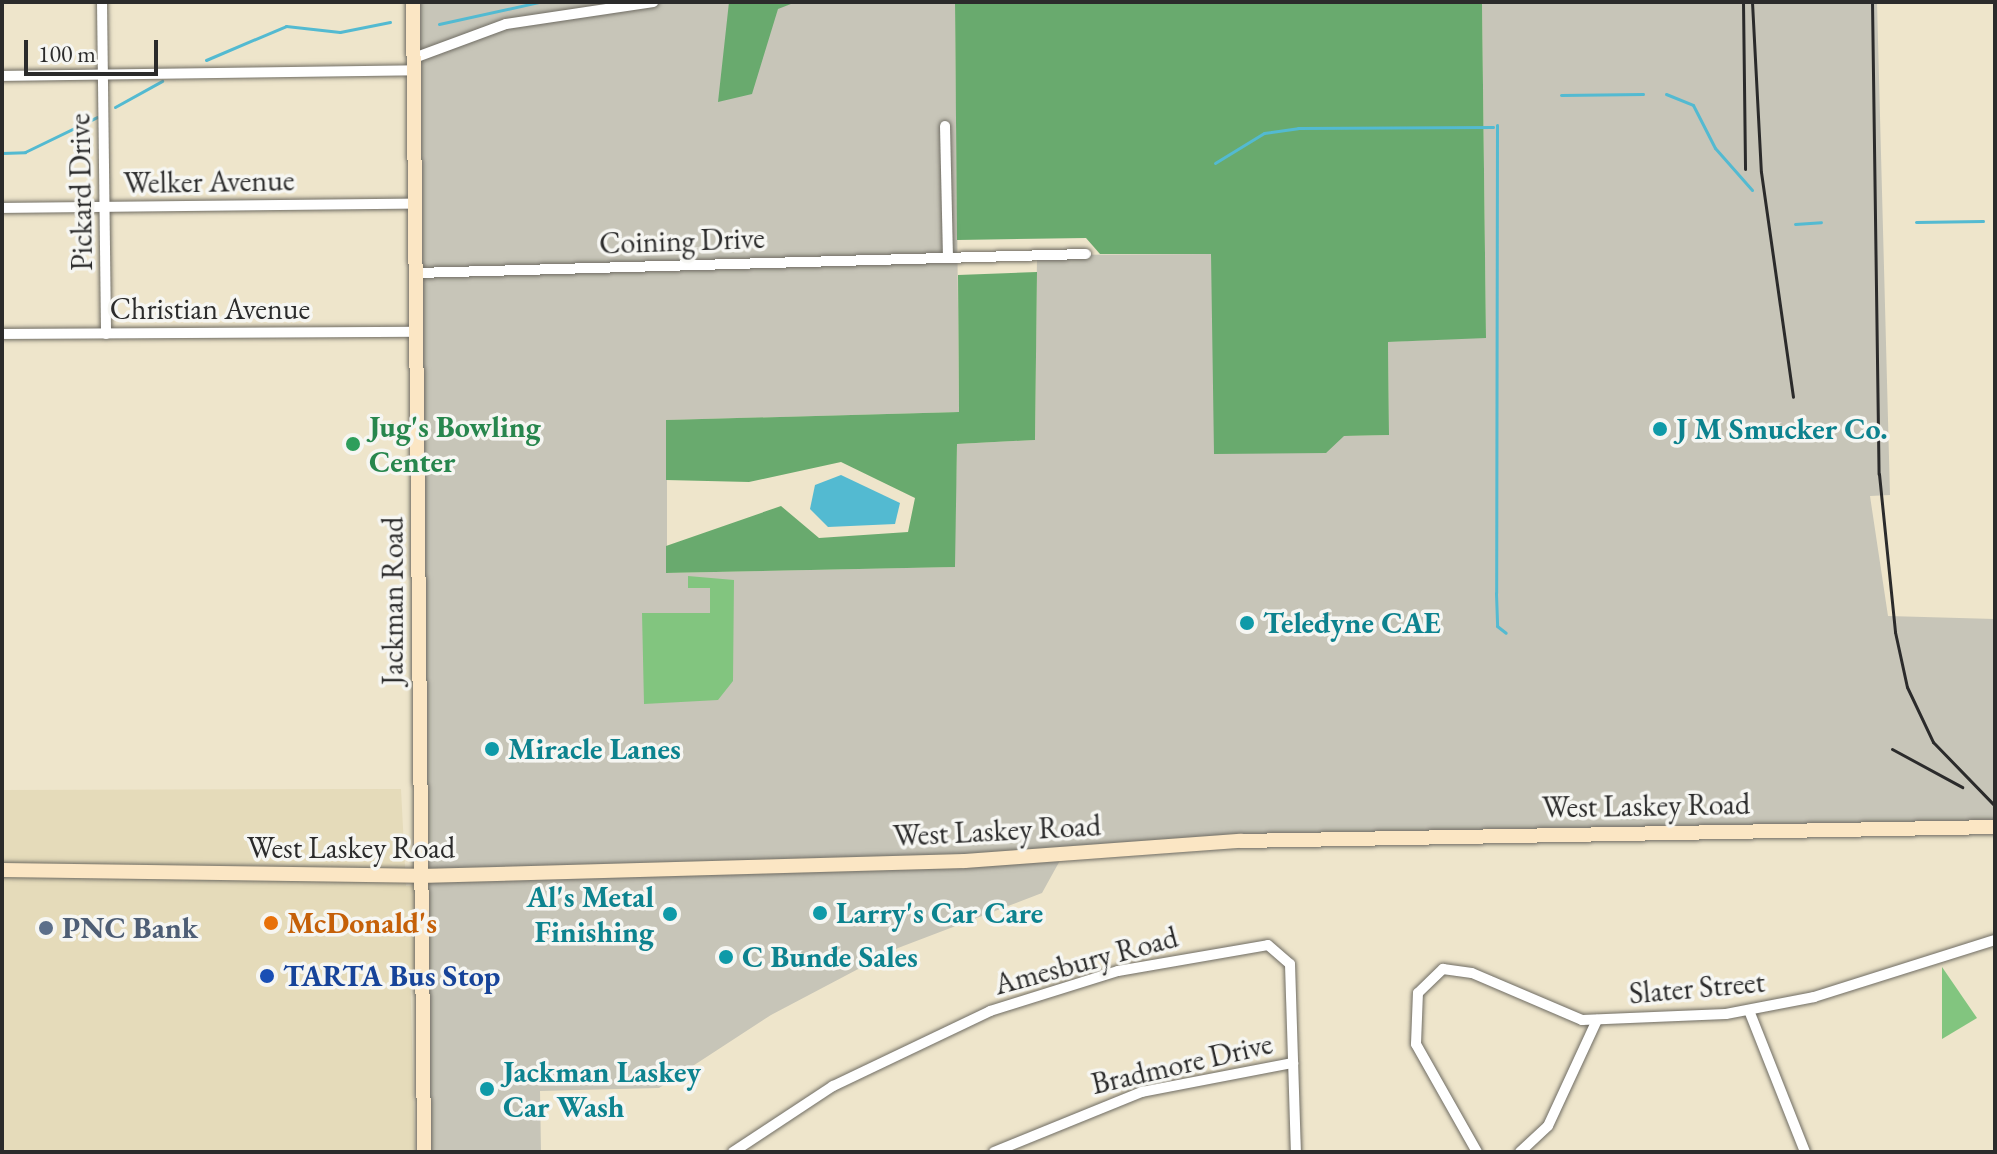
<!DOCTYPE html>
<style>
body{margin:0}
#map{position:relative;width:1997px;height:1154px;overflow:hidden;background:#eee5cb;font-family:"EB Garamond",serif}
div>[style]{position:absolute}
.built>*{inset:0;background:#e5dbba}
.industrial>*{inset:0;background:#c7c5b8}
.green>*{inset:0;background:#82c57f}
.forest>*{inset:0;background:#69aa6e}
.water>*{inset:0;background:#53bad1}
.stream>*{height:3px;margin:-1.5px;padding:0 1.5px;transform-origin:1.5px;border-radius:1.5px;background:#53bad1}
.roads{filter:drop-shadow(0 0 2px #6f6c63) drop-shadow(0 0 2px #6f6c63)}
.street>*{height:10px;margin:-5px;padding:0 5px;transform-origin:5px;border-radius:5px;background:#fff}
.secondary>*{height:14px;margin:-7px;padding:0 7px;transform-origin:7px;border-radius:7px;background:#fbe6c4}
.rail>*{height:3px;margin:-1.5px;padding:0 1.5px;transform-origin:1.5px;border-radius:1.5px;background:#2b2b2b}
.dots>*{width:22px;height:22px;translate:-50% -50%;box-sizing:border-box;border:4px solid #f6f6f2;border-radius:50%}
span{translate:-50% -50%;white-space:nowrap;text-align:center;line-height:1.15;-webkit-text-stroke:7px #f6f6f2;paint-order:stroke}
.street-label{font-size:30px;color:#2b2b2b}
.leisure-label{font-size:30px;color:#27864d;font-weight:700}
.left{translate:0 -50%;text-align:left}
.culture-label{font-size:30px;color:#0d838f;font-weight:700}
.right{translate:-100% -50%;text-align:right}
.food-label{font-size:30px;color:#c56008;font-weight:700}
.service-label{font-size:30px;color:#4e5e75;font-weight:700}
.transit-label{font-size:30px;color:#164399;font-weight:700}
.frame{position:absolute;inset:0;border:4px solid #2b2b2b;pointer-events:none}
.scale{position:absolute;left:24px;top:40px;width:134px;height:36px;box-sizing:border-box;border:4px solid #2b2b2b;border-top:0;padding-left:10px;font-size:24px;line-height:28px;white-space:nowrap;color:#2b2b2b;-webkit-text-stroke:6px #f6f6f2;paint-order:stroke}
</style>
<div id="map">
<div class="built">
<i style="clip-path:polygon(401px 789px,406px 886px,535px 883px,538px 967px,410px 969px,415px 1152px,2px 1152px,2px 790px)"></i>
</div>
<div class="industrial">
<i style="clip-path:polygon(414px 2px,955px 2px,959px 412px,667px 420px,667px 573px,954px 567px,957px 444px,1035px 440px,1037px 255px,1211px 254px,1344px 436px,1389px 435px,1388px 342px,1486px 337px,1482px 2px,1877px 2px,1890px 495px,1870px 496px,1888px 616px,1995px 619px,1995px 827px,1522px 833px,1063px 855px,1042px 893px,898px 948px,771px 1015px,659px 1088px,540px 1091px,541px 1152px,424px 1152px)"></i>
</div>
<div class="green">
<i style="clip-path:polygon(688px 576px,734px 580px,733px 681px,718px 700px,644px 704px,642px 613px,710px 613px,710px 588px,688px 588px)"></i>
<i style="clip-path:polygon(1942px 967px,1977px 1018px,1942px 1039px)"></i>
</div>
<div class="forest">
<i style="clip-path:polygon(729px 2px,796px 2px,778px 9px,752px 94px,718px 102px)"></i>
<i style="clip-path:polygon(955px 2px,1482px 2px,1486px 338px,1388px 342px,1389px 435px,1344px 436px,1326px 453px,1214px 454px,1211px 254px,1100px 254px,1086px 238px,957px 240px)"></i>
<i style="clip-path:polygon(1037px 272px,1035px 440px,957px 444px,955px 567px,666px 573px,666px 546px,781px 506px,819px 538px,908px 532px,915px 498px,841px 462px,749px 482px,666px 480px,666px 420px,959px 412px,958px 275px)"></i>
</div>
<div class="water">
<i style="clip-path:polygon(841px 475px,900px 503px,895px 524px,828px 527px,810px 509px,815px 485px)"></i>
</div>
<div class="stream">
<i style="left:439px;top:24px;width:102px;rotate:-12.4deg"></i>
<i style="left:206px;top:60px;width:87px;rotate:-23deg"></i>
<i style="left:286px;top:26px;width:54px;rotate:6.3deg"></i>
<i style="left:340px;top:32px;width:51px;rotate:-11.3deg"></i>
<i style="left:1666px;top:94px;width:29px;rotate:22deg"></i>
<i style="left:1693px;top:105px;width:48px;rotate:62.9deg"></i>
<i style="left:1715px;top:148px;width:56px;rotate:48.6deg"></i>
<i style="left:1561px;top:95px;width:82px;rotate:-0.7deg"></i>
<i style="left:115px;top:107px;width:54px;rotate:-29deg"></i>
<i style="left:1497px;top:125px;width:468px;rotate:90.1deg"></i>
<i style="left:1496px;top:593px;width:33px;rotate:88deg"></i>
<i style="left:1497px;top:626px;width:11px;rotate:38deg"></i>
<i style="left:2px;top:153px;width:23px;rotate:-2deg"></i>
<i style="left:25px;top:152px;width:80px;rotate:-25.9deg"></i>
<i style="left:1215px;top:163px;width:57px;rotate:-31.5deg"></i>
<i style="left:1264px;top:133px;width:34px;rotate:-8deg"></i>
<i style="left:1298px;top:128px;width:195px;rotate:-0.3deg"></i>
<i style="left:1916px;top:222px;width:67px;rotate:-0.9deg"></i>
<i style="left:1795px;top:224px;width:26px;rotate:-4deg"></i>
</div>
<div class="roads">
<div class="street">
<i style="left:102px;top:2px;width:332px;rotate:89.3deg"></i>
<i style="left:414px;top:58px;width:98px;rotate:-20.3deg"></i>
<i style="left:506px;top:24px;width:149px;rotate:-8.5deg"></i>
<i style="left:2px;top:76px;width:412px;rotate:-0.8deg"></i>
<i style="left:945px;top:126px;width:132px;rotate:88.7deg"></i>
<i style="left:2px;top:208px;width:415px;rotate:-0.6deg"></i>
<i style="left:417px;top:273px;width:669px;rotate:-1.63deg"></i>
<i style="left:2px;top:334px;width:415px;rotate:-0.3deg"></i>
<i style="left:1750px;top:1013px;width:149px;rotate:68.4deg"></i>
<i style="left:733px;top:1152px;width:120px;rotate:-33.4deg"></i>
<i style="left:833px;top:1086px;width:174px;rotate:-25.5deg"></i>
<i style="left:990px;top:1011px;width:134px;rotate:-17.4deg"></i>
<i style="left:1118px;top:971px;width:152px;rotate:-9.8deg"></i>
<i style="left:1268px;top:945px;width:29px;rotate:41deg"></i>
<i style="left:1290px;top:964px;width:188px;rotate:88.2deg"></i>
<i style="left:994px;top:1152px;width:160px;rotate:-22.1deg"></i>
<i style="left:1142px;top:1092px;width:154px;rotate:-10.9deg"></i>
<i style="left:1477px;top:1152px;width:124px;rotate:-119.5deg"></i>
<i style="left:1416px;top:1044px;width:51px;rotate:-87.8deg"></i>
<i style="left:1418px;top:993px;width:35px;rotate:-44deg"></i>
<i style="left:1443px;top:969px;width:29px;rotate:8deg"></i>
<i style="left:1472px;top:973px;width:120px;rotate:23.1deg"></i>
<i style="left:1582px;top:1020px;width:144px;rotate:-2.4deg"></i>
<i style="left:1726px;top:1014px;width:90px;rotate:-10.9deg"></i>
<i style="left:1814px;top:997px;width:190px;rotate:-17.5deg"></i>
<i style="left:1520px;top:1152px;width:38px;rotate:-43deg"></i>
<i style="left:1548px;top:1126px;width:117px;rotate:-65.2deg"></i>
</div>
<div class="secondary">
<i style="left:413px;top:2px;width:1150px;rotate:89.45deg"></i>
<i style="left:2px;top:870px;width:418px;rotate:0.8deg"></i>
<i style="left:420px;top:876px;width:545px;rotate:-1.58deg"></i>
<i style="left:965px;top:861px;width:276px;rotate:-4.2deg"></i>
<i style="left:1240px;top:841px;width:755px;rotate:-1.06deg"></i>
</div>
</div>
<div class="rail">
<i style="left:1743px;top:2px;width:167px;rotate:89.3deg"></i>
<i style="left:1752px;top:2px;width:170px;rotate:87deg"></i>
<i style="left:1761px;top:172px;width:227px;rotate:81.9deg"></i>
<i style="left:1872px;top:2px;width:472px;rotate:89.2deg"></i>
<i style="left:1879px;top:474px;width:159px;rotate:84.2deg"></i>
<i style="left:1895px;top:632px;width:56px;rotate:77.7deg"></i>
<i style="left:1907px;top:687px;width:61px;rotate:64.7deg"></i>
<i style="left:1933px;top:742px;width:89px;rotate:45.9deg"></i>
<i style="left:1892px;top:749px;width:80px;rotate:28.5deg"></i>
</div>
<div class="dots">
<i style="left:1660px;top:429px;background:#0f9aa8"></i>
<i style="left:353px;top:444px;background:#2e9e5b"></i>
<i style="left:1247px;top:623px;background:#0f9aa8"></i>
<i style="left:492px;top:749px;background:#0f9aa8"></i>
<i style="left:820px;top:913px;background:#0f9aa8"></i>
<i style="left:670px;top:914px;background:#0f9aa8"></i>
<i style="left:271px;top:923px;background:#e8710a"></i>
<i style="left:46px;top:928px;background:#5c6f8a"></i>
<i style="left:726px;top:957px;background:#0f9aa8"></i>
<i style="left:267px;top:976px;background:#1a4fb4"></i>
<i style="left:487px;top:1089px;background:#0f9aa8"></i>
</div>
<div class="street-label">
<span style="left:209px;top:182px;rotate:-1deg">Welker Avenue</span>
<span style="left:81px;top:192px;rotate:-91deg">Pickard Drive</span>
<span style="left:682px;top:241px;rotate:-2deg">Coining Drive</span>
<span style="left:210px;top:309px">Christian Avenue</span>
<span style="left:393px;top:601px;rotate:-90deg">Jackman Road</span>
<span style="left:1646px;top:806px;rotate:-1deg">West Laskey Road</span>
<span style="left:997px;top:831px;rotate:-3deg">West Laskey Road</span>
<span style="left:351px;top:848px">West Laskey Road</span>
<span style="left:1086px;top:961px;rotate:-15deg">Amesbury Road</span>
<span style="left:1697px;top:988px;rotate:-5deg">Slater Street</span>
<span style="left:1182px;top:1064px;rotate:-13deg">Bradmore Drive</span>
</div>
<div class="leisure-label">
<span class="left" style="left:369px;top:444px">Jug's Bowling<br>Center</span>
</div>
<div class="culture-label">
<span class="left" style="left:1676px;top:429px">J M Smucker Co.</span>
<span class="left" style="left:1263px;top:623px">Teledyne CAE</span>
<span class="left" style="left:508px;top:749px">Miracle Lanes</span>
<span class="right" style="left:654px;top:914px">Al's Metal<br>Finishing</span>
<span class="left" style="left:836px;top:913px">Larry's Car Care</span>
<span class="left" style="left:742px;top:957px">C Bunde Sales</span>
<span class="left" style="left:503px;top:1089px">Jackman Laskey<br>Car Wash</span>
</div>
<div class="food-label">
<span class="left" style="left:287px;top:923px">McDonald's</span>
</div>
<div class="service-label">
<span class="left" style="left:62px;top:928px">PNC Bank</span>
</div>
<div class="transit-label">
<span class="left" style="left:283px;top:976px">TARTA Bus Stop</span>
</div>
<div class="frame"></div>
<div class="scale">100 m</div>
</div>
